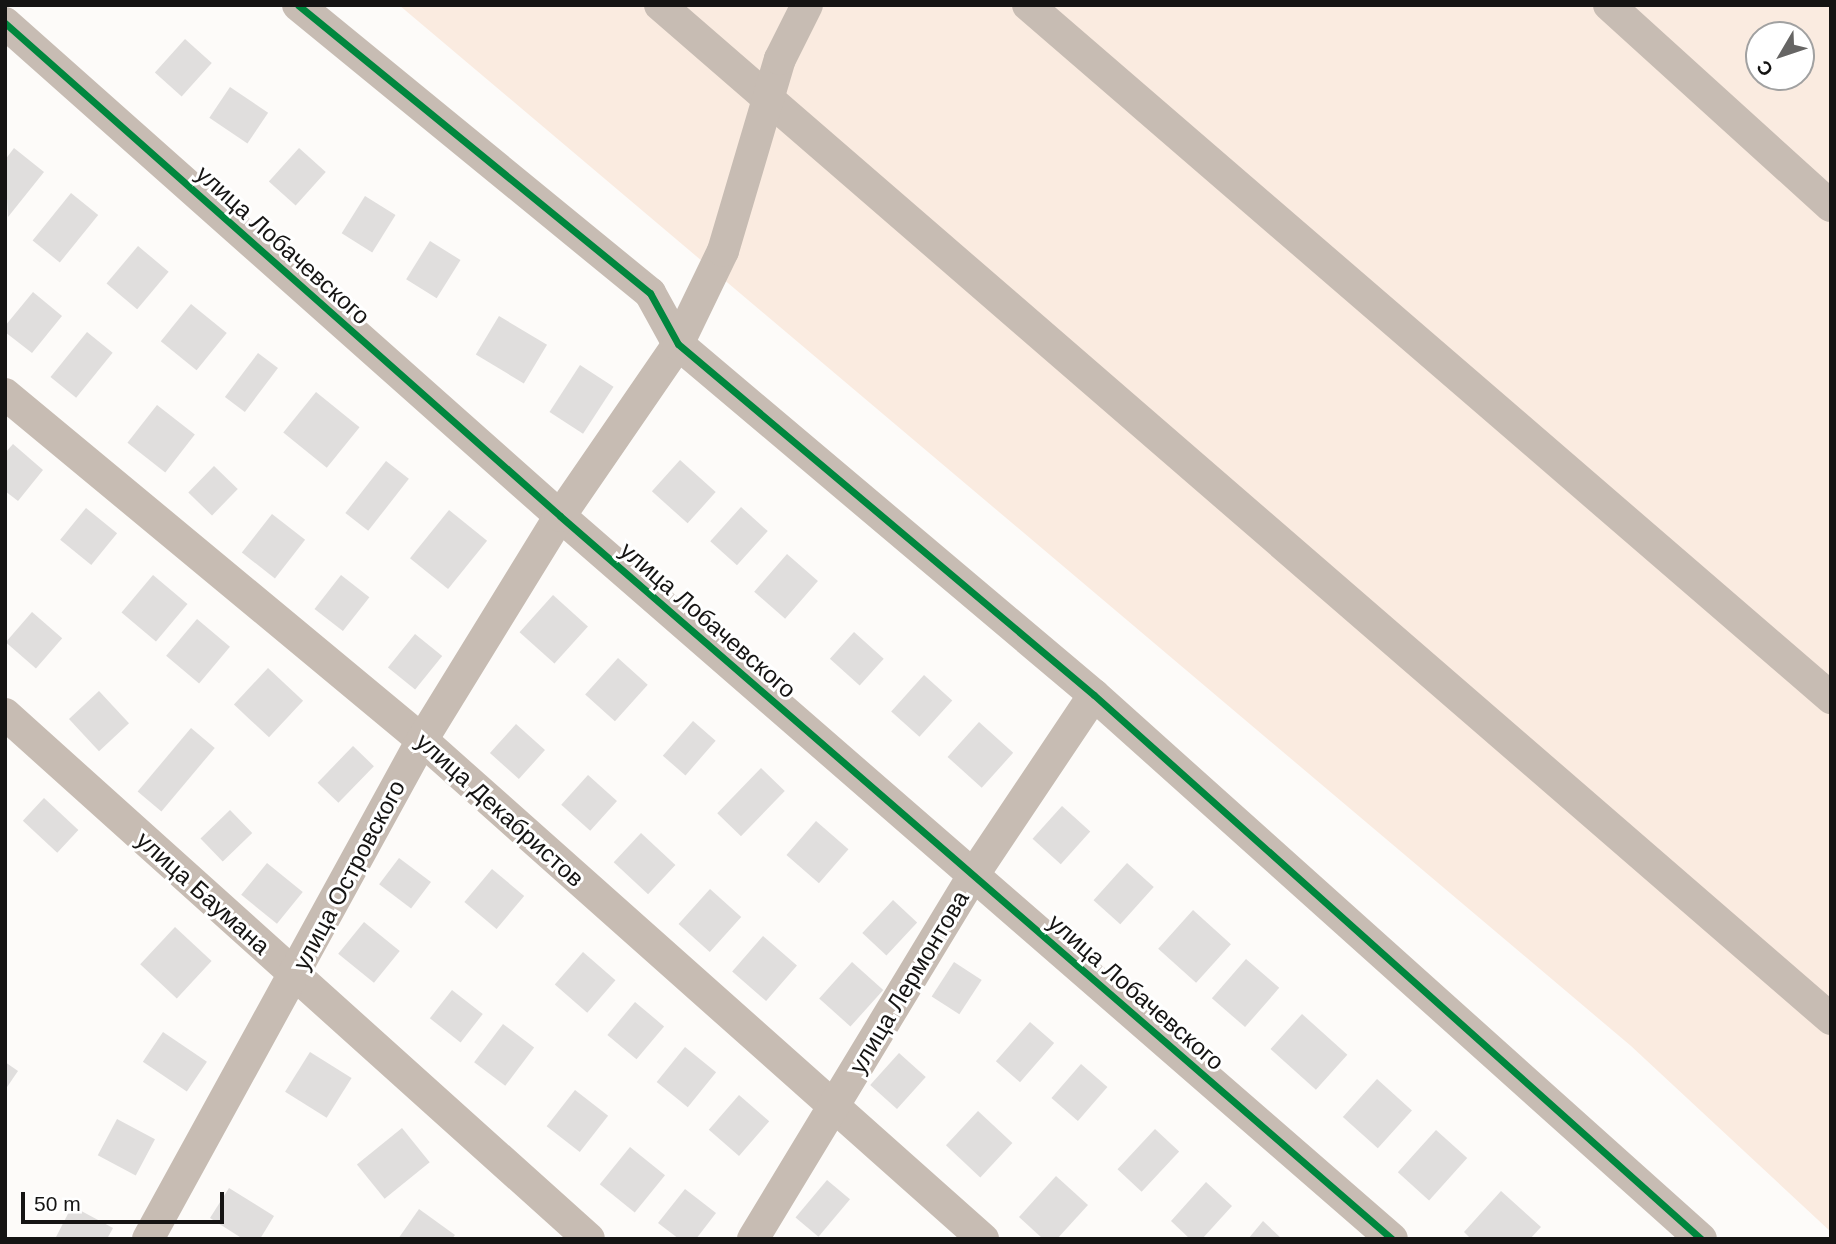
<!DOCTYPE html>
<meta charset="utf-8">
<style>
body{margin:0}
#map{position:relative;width:1836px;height:1244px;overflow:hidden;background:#fdfbf9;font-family:Helvetica,sans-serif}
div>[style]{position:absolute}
.green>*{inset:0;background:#faebe0}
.building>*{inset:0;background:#e0dedd;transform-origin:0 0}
.minor>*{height:32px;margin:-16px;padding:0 16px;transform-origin:16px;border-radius:16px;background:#c7bcb3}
.cycleway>*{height:7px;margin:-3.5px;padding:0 3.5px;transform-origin:3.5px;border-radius:3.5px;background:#00873e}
span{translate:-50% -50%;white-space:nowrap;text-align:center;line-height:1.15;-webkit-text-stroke:6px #fff;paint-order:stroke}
.street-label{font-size:24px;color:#151413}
.frame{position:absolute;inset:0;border:7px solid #151413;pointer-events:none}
.north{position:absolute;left:1745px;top:21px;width:70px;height:70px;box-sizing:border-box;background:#fff;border:2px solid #a1a1a1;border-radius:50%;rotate:231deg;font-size:19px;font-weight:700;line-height:28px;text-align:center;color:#151413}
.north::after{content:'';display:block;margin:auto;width:24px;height:32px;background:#666564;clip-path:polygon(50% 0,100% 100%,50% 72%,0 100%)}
.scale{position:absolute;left:21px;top:1192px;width:203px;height:32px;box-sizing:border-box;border:4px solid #151413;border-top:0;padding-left:9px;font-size:21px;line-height:24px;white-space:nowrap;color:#151413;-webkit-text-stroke:5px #fff;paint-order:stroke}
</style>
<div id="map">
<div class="green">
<i style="clip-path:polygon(evenodd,399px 5px,1831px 5px,1831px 1232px,1631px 1046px,399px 5px,1759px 35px,1801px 35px,1801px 77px,1759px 77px,1759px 35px)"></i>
</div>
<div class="building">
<i style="left:185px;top:39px;width:36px;height:45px;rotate:42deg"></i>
<i style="left:230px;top:87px;width:46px;height:37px;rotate:34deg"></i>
<i style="clip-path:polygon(14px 148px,44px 172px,8px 217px,5px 160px)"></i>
<i style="left:299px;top:148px;width:36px;height:45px;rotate:42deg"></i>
<i style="left:71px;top:193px;width:35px;height:61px;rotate:39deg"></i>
<i style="left:365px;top:196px;width:36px;height:44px;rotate:32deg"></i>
<i style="left:430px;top:241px;width:36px;height:45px;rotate:32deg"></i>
<i style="left:138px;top:246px;width:40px;height:49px;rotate:40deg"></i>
<i style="clip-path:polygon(33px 292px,62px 316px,32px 353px,5px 332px,5px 326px)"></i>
<i style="left:191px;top:304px;width:46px;height:48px;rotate:39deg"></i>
<i style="left:499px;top:316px;width:56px;height:45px;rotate:31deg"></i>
<i style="left:87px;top:332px;width:33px;height:58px;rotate:39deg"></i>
<i style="left:258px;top:353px;width:25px;height:55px;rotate:37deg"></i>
<i style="left:580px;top:365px;width:40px;height:56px;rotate:33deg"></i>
<i style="left:316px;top:392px;width:56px;height:52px;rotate:39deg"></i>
<i style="left:157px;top:405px;width:48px;height:48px;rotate:38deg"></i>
<i style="clip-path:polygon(13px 444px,43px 470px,18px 501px,5px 491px,5px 453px)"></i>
<i style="left:680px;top:460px;width:48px;height:42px;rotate:42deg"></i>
<i style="left:386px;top:461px;width:29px;height:66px;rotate:38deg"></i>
<i style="left:214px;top:466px;width:33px;height:37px;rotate:44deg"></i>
<i style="left:741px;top:507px;width:36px;height:46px;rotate:42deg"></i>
<i style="left:86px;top:508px;width:40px;height:41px;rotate:39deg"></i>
<i style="left:449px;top:510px;width:49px;height:62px;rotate:39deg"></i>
<i style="left:272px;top:514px;width:42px;height:49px;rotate:38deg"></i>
<i style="left:787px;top:554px;width:41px;height:50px;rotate:41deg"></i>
<i style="left:153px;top:575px;width:45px;height:49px;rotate:40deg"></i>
<i style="left:341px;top:575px;width:36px;height:43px;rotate:38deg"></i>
<i style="left:553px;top:595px;width:47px;height:50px;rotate:42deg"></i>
<i style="left:32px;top:612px;width:40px;height:40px;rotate:41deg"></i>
<i style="left:197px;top:619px;width:43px;height:48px;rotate:40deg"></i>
<i style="left:854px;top:632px;width:40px;height:36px;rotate:42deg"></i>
<i style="left:415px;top:634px;width:35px;height:43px;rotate:39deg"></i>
<i style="left:618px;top:658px;width:40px;height:49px;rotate:42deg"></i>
<i style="left:268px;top:668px;width:48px;height:50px;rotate:43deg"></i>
<i style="left:924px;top:675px;width:38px;height:49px;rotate:42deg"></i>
<i style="left:99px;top:691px;width:44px;height:41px;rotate:47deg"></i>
<i style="left:693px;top:721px;width:30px;height:46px;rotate:41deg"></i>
<i style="left:979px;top:722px;width:46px;height:47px;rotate:42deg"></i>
<i style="left:516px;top:724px;width:39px;height:39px;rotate:42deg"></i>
<i style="left:191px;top:728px;width:31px;height:83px;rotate:40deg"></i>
<i style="left:353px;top:746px;width:29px;height:51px;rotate:44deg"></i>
<i style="left:761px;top:768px;width:33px;height:63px;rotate:44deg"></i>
<i style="left:588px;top:775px;width:39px;height:40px;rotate:42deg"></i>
<i style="left:44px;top:798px;width:47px;height:31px;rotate:43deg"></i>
<i style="left:1062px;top:806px;width:38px;height:44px;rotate:42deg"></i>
<i style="left:230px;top:810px;width:32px;height:41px;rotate:46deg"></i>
<i style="left:816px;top:821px;width:43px;height:45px;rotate:41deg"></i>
<i style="left:641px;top:833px;width:47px;height:40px;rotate:43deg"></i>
<i style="left:399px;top:858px;width:40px;height:33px;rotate:37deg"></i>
<i style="left:267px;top:863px;width:46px;height:41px;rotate:39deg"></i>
<i style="left:1127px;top:863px;width:36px;height:50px;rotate:42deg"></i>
<i style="left:492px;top:869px;width:42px;height:43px;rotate:40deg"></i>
<i style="left:710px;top:889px;width:42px;height:47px;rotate:42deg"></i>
<i style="left:893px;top:900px;width:33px;height:45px;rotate:43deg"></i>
<i style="left:1193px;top:910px;width:51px;height:52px;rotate:42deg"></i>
<i style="left:364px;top:922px;width:46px;height:41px;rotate:39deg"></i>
<i style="left:175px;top:927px;width:50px;height:51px;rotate:43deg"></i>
<i style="left:763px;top:936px;width:45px;height:47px;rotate:41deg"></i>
<i style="left:583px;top:952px;width:43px;height:43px;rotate:41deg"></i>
<i style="left:1246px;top:959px;width:44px;height:52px;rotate:41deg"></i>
<i style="left:852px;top:962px;width:42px;height:49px;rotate:42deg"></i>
<i style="left:954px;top:962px;width:33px;height:41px;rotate:33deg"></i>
<i style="left:452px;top:990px;width:39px;height:36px;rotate:38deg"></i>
<i style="left:635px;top:1002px;width:38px;height:43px;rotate:40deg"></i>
<i style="left:1302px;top:1014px;width:61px;height:47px;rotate:42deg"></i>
<i style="left:1030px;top:1022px;width:32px;height:52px;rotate:41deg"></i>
<i style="left:503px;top:1024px;width:39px;height:48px;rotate:37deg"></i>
<i style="left:163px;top:1032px;width:53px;height:36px;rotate:34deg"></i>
<i style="left:685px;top:1047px;width:40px;height:45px;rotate:39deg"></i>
<i style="left:310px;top:1052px;width:49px;height:47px;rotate:32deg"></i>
<i style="left:899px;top:1053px;width:36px;height:43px;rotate:42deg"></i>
<i style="clip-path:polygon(5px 1062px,18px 1071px,5px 1090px)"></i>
<i style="left:1081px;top:1064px;width:35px;height:45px;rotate:41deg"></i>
<i style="left:1377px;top:1079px;width:47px;height:51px;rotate:42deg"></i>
<i style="left:575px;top:1090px;width:42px;height:46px;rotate:38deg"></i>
<i style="left:739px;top:1095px;width:40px;height:46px;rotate:41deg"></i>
<i style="left:978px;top:1111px;width:47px;height:47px;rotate:43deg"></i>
<i style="left:117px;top:1119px;width:43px;height:41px;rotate:28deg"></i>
<i style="left:402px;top:1128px;width:44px;height:58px;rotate:51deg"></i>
<i style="left:1155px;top:1129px;width:33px;height:55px;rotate:43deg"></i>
<i style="left:1436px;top:1130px;width:42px;height:57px;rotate:42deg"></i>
<i style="left:630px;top:1147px;width:45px;height:48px;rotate:39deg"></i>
<i style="clip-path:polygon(1056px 1176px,1088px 1205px,1057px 1239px,1043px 1239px,1019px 1217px)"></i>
<i style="left:827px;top:1180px;width:30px;height:49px;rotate:40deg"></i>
<i style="clip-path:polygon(1206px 1182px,1232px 1206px,1202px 1239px,1190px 1239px,1171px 1221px)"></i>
<i style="clip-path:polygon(229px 1188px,274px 1216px,260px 1239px,243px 1239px,210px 1218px)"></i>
<i style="clip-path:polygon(685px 1189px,716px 1213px,696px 1239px,679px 1239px,658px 1223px)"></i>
<i style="clip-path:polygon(1501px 1191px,1541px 1227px,1530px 1239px,1471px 1239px,1464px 1232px)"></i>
<i style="clip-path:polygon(72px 1206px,113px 1228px,107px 1239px,55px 1239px)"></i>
<i style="clip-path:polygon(419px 1209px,455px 1235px,452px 1239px,398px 1239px)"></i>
<i style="clip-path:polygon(1263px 1221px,1282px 1239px,1248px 1239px)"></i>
</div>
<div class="minor">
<i style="left:298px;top:5px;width:455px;rotate:39.3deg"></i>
<i style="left:650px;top:293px;width:58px;rotate:61.2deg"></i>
<i style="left:678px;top:344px;width:544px;rotate:40.16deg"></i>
<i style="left:1094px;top:695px;width:815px;rotate:41.87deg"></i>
<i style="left:660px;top:5px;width:1549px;rotate:40.89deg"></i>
<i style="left:1028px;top:5px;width:1061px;rotate:40.79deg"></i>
<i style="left:1609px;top:5px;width:299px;rotate:42.2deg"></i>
<i style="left:5px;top:23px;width:742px;rotate:41.61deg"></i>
<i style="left:560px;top:516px;width:1102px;rotate:40.99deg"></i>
<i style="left:5px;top:394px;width:542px;rotate:39.68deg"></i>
<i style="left:422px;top:740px;width:751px;rotate:41.65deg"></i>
<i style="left:5px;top:714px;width:785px;rotate:41.95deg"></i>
<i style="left:148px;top:1239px;width:569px;rotate:-61.23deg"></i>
<i style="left:422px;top:740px;width:263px;rotate:-58.4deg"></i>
<i style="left:560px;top:516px;width:209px;rotate:-55.5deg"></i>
<i style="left:678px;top:344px;width:103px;rotate:-64.2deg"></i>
<i style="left:723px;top:251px;width:200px;rotate:-73.5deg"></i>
<i style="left:780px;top:59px;width:60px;rotate:-63.4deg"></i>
<i style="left:753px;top:1239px;width:423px;rotate:-58.8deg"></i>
<i style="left:972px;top:877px;width:219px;rotate:-56.2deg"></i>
</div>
<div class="cycleway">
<i style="left:298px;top:5px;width:455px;rotate:39.3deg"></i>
<i style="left:650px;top:293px;width:58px;rotate:61.2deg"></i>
<i style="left:678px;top:344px;width:544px;rotate:40.16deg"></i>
<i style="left:1094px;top:695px;width:815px;rotate:41.87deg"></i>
<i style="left:5px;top:23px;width:742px;rotate:41.61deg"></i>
<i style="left:560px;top:516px;width:1102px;rotate:40.99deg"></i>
</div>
<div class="street-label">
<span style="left:283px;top:245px;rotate:42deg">улица Лобачевского</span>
<span style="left:708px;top:620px;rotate:41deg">улица Лобачевского</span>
<span style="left:500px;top:810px;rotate:42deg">улица Декабристов</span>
<span style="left:349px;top:875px;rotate:-62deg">улица Островского</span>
<span style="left:203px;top:893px;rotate:42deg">улица Баумана</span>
<span style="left:909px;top:982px;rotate:-59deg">улица Лермонтова</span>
<span style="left:1136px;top:992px;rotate:41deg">улица Лобачевского</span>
</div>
<div class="frame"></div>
<div class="north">С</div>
<div class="scale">50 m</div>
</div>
